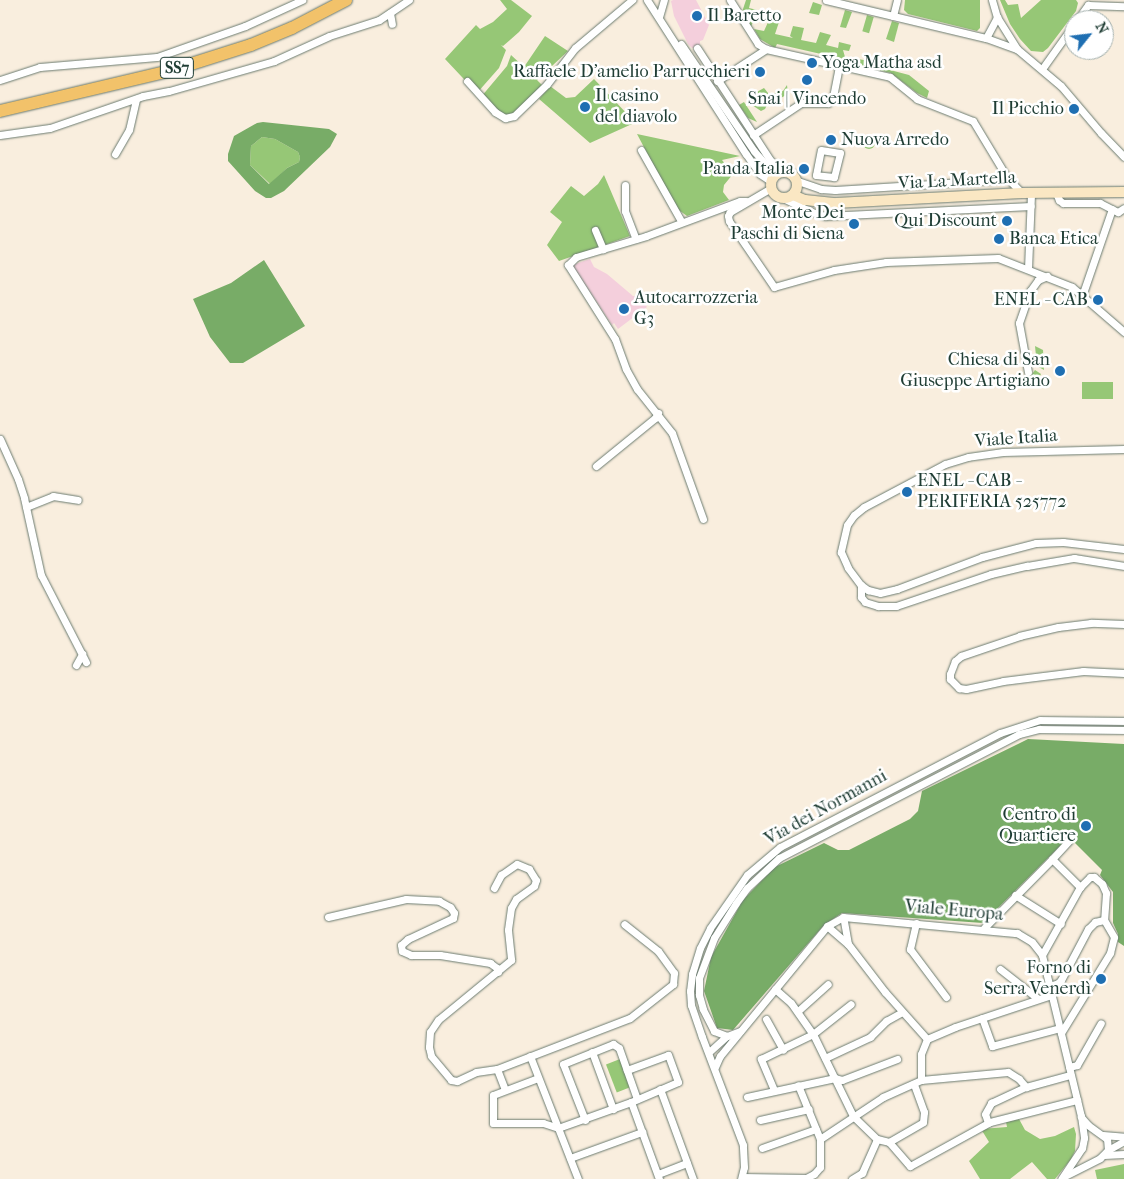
<!DOCTYPE html>
<meta charset="utf-8">
<style>
body{margin:0}
#map{position:relative;width:1124px;height:1179px;overflow:hidden;background:#f9eede;font-family:"IM FELL French Canon",serif}
div>[style]{position:absolute}
.built>*{inset:0;background:#f4cfdc}
.green>*{inset:0;background:#96c776;transform-origin:0 0}
.round{border-radius:50%}
.forest>*{inset:0;background:#78ac67}
.roads{filter:drop-shadow(0 0 1px #6b7b70) drop-shadow(0 0 1px #6b7b70)}
.street>*{height:7px;margin:-3.5px;padding:0 3.5px;transform-origin:3.5px;border-radius:3.5px;background:#fff}
.secondary>*{height:10px;margin:-5px;padding:0 5px;transform-origin:5px;border-radius:5px;background:#fae7c3}
.secondary>.ring{margin:-5px;padding:0;box-sizing:content-box;background:none;border:10px solid #fae7c3;border-radius:50%}
.highway>*{height:12px;margin:-6px;padding:0 6px;transform-origin:6px;border-radius:6px;background:#f2c26a}
.dots>*{width:14px;height:14px;translate:-50% -50%;box-sizing:border-box;border:2px solid #fff;border-radius:50%}
span{translate:-50% -50%;white-space:nowrap;text-align:center;line-height:1.15;-webkit-text-stroke:5px #fff;paint-order:stroke}
.shield-label span{padding:1px 4px;background:#fff;border:1px solid;border-radius:4px;-webkit-text-stroke-width:0}
.shield-label{font-size:16px;color:#1f3d34;font-weight:700}
.poi-label{font-size:18px;color:#1f3d34}
.left{translate:0 -50%;text-align:left}
.right{translate:-100% -50%;text-align:right}
.street-label{font-size:18px;color:#1f3d34}
.north{position:absolute;left:1064px;top:10px;width:50px;height:50px;box-sizing:border-box;background:#fff;border:1px solid #a5b1ae;border-radius:50%;rotate:61deg;font-size:14px;font-weight:700;line-height:20px;text-align:center;color:#1f3d34}
.north::after{content:'';display:block;margin:auto;width:18px;height:22px;background:#1f6fb2;clip-path:polygon(50% 0,100% 100%,50% 72%,0 100%)}
</style>
<div id="map">
<div class="built">
<i style="clip-path:polygon(673px 0,696px 0,709px 25px,703px 40px,700px 41px,700px 48px,692px 48px,688px 44px,674px 16px,671px 1px)"></i>
<i style="clip-path:polygon(590px 259px,594px 267px,607px 274px,633px 296px,639px 296px,647px 307px,618px 329px,614px 323px,612px 325px,572px 265px)"></i>
</div>
<div class="green">
<i style="clip-path:polygon(500px 0,511px 0,532px 16px,519px 32px,503px 46px,501px 45px,506px 50px,499px 68px,477px 93px,445px 59px,476px 25px,480px 29px,493px 22px,507px 9px)"></i>
<i style="clip-path:polygon(746px 0,751px 0,749px 8px,757px 10px,751px 27px,742px 12px)"></i>
<i style="clip-path:polygon(905px 0,980px 0,980px 28px,977px 31px,908px 14px,904px 10px)"></i>
<i style="clip-path:polygon(1000px 0,1005px 0,1008px 5px,1018px 4px,1021px 18px,1041px 0,1076px 0,1078px 3px,1076px 11px,1048px 48px,1043px 52px,1031px 51px,1020px 39px,1010px 24px)"></i>
<i style="clip-path:polygon(813px 2px,822px 5px,819px 15px,809px 13px)"></i>
<i style="clip-path:polygon(845px 10px,852px 12px,846px 28px,840px 27px)"></i>
<i style="left:867px;top:15px;width:7px;height:17px;rotate:16deg"></i>
<i style="clip-path:polygon(769px 20px,779px 22px,775px 34px,793px 38px,790px 36px,793px 26px,804px 28px,801px 40px,816px 43px,820px 32px,831px 35px,826px 45px,838px 48px,839px 42px,851px 45px,849px 51px,843px 50px,845px 57px,864px 60px,875px 66px,909px 75px,929px 91px,927px 98px,917px 93px,891px 73px,844px 62px,843px 59px,777px 44px,775px 48px,760px 39px,754px 29px,764px 31px)"></i>
<i style="clip-path:polygon(892px 21px,899px 23px,894px 42px,886px 39px)"></i>
<i style="clip-path:polygon(545px 36px,568px 51px,537px 80px,544px 87px,518px 114px,505px 118px,481px 97px,507px 66px,511px 55px,524px 67px)"></i>
<i style="clip-path:polygon(594px 79px,630px 117px,632px 124px,590px 143px,539px 99px,550px 86px,566px 98px,575px 97px)"></i>
<i style="clip-path:polygon(787px 85px,788px 94px,770px 104px,771px 94px,783px 91px)"></i>
<i style="clip-path:polygon(764px 88px,768px 93px,767px 103px,759px 99px,755px 93px)"></i>
<i style="clip-path:polygon(753px 94px,758px 100px,767px 105px,765px 109px,761px 111px,752px 105px,750px 96px)"></i>
<i style="clip-path:polygon(744px 102px,757px 122px,748px 118px,739px 105px)"></i>
<i style="clip-path:polygon(637px 134px,740px 156px,722px 160px,733px 174px,724px 185px,723px 192px,729px 200px,687px 216px,676px 208px)"></i>
<i style="clip-path:polygon(262px 137px,275px 139px,298px 152px,300px 157px,299px 162px,287px 168px,270px 184px,250px 165px,251px 146px)"></i>
<i class="round" style="left:863px;top:137px;width:12px;height:12px"></i>
<i style="clip-path:polygon(604px 175px,630px 236px,559px 261px,547px 245px,562px 222px,550px 212px,571px 186px,584px 196px,598px 184px)"></i>
<i style="clip-path:polygon(1035px 346px,1043px 350px,1044px 370px,1037px 366px)"></i>
<i style="clip-path:polygon(1035px 370px,1041px 374px,1038px 380px,1041px 383px,1034px 388px,1030px 385px,1030px 377px)"></i>
<i style="left:1082px;top:382px;width:31px;height:17px"></i>
<i style="left:620px;top:1059px;width:30px;height:15px;rotate:69deg"></i>
<i style="clip-path:polygon(1019px 1119px,1025px 1130px,1040px 1139px,1055px 1136px,1074px 1127px,1076px 1134px,1075px 1151px,1071px 1159px,1055px 1179px,1047px 1179px,1032px 1162px,1010px 1179px,980px 1179px,969px 1161px,989px 1142px,981px 1129px,1007px 1127px,1006px 1122px)"></i>
<i style="clip-path:polygon(1124px 1164px,1124px 1179px,1097px 1179px,1095px 1170px)"></i>
</div>
<div class="forest">
<i style="clip-path:polygon(evenodd,263px 122px,329px 129px,337px 134px,330px 147px,284px 191px,271px 198px,266px 198px,255px 191px,228px 161px,228px 154px,234px 136px,257px 123px,263px 122px,262px 137px,275px 139px,298px 152px,300px 157px,299px 162px,287px 168px,269px 184px,250px 165px,251px 146px,262px 137px)"></i>
<i style="clip-path:polygon(264px 260px,305px 326px,243px 363px,230px 363px,210px 337px,193px 299px,231px 283px)"></i>
<i style="clip-path:polygon(1028px 739px,1124px 744px,1124px 946px,1118px 942px,1118px 934px,1113px 923px,1113px 892px,1100px 875px,1102px 870px,1069px 837px,983px 923px,842px 913px,824px 925px,733px 1030px,717px 1028px,704px 991px,711px 957px,743px 900px,775px 867px,824px 843px,838px 850px,849px 850px,910px 819px,918px 811px,922px 791px)"></i>
</div>
<div class="roads">
<div class="street">
<i style="left:647px;top:0;width:183px;rotate:57.3deg"></i>
<i style="left:746px;top:154px;width:24px;rotate:55deg"></i>
<i style="left:760px;top:174px;width:14px;rotate:34deg"></i>
<i style="left:730px;top:0;width:52px;rotate:57.5deg"></i>
<i style="left:758px;top:44px;width:9px;rotate:32deg"></i>
<i style="left:766px;top:49px;width:127px;rotate:12.7deg"></i>
<i style="left:890px;top:77px;width:35px;rotate:39deg"></i>
<i style="left:917px;top:99px;width:60px;rotate:21.4deg"></i>
<i style="left:973px;top:121px;width:68px;rotate:58.9deg"></i>
<i style="left:1008px;top:179px;width:20px;rotate:45deg"></i>
<i style="left:826px;top:0;width:164px;rotate:13.4deg"></i>
<i style="left:986px;top:38px;width:33px;rotate:20deg"></i>
<i style="left:992px;top:0;width:18px;rotate:74deg"></i>
<i style="left:997px;top:17px;width:38px;rotate:58deg"></i>
<i style="left:1017px;top:49px;width:57px;rotate:40.1deg"></i>
<i style="left:1061px;top:86px;width:62px;rotate:49.6deg"></i>
<i style="left:1101px;top:133px;width:33px;rotate:46deg"></i>
<i style="left:390px;top:13px;width:11px;rotate:80deg"></i>
<i style="left:893px;top:16px;width:16px;rotate:-76deg"></i>
<i style="left:659px;top:17px;width:18px;rotate:-74deg"></i>
<i style="left:1077px;top:20px;width:19px;rotate:-54deg"></i>
<i style="left:1088px;top:5px;width:36px;rotate:2deg"></i>
<i style="left:986px;top:38px;width:24px;rotate:-62deg"></i>
<i style="left:681px;top:44px;width:130px;rotate:55.7deg"></i>
<i style="left:754px;top:151px;width:32px;rotate:49deg"></i>
<i style="left:697px;top:48px;width:134px;rotate:56.9deg"></i>
<i style="left:770px;top:160px;width:18px;rotate:43deg"></i>
<i style="left:1042px;top:69px;width:55px;rotate:-54.6deg"></i>
<i style="left:0;top:80px;width:42px;rotate:-18deg"></i>
<i style="left:40px;top:67px;width:117px;rotate:-4.9deg"></i>
<i style="left:157px;top:57px;width:93px;rotate:-19.4deg"></i>
<i style="left:245px;top:26px;width:63px;rotate:-24.5deg"></i>
<i style="left:467px;top:81px;width:42px;rotate:47.9deg"></i>
<i style="left:495px;top:112px;width:12px;rotate:31deg"></i>
<i style="left:505px;top:118px;width:9px;rotate:-13deg"></i>
<i style="left:514px;top:116px;width:46px;rotate:-44.1deg"></i>
<i style="left:547px;top:84px;width:46px;rotate:-52.1deg"></i>
<i style="left:575px;top:48px;width:75px;rotate:-40.1deg"></i>
<i style="left:717px;top:81px;width:59px;rotate:-33.1deg"></i>
<i style="left:0;top:135px;width:50px;rotate:-8deg"></i>
<i style="left:50px;top:128px;width:98px;rotate:-19deg"></i>
<i style="left:143px;top:96px;width:26px;rotate:-11deg"></i>
<i style="left:169px;top:91px;width:109px;rotate:-15.9deg"></i>
<i style="left:274px;top:61px;width:60px;rotate:-24.4deg"></i>
<i style="left:329px;top:36px;width:52px;rotate:-17.7deg"></i>
<i style="left:379px;top:20px;width:36px;rotate:-34deg"></i>
<i style="left:753px;top:135px;width:58px;rotate:-33.7deg"></i>
<i style="left:801px;top:103px;width:27px"></i>
<i style="left:828px;top:103px;width:8px;rotate:-50deg"></i>
<i style="left:833px;top:97px;width:32px;rotate:-79deg"></i>
<i style="left:641px;top:150px;width:81px;rotate:60.6deg"></i>
<i style="left:821px;top:150px;width:19px;rotate:9deg"></i>
<i style="left:840px;top:153px;width:25px;rotate:104deg"></i>
<i style="left:834px;top:177px;width:18px;rotate:-174deg"></i>
<i style="left:816px;top:175px;width:25px;rotate:-79deg"></i>
<i style="left:115px;top:154px;width:28px;rotate:-60deg"></i>
<i style="left:129px;top:130px;width:32px;rotate:-77deg"></i>
<i style="left:795px;top:180px;width:28px;rotate:19deg"></i>
<i style="left:821px;top:189px;width:14px;rotate:4deg"></i>
<i style="left:835px;top:190px;width:173px;rotate:-3.6deg"></i>
<i style="left:625px;top:185px;width:26px;rotate:90deg"></i>
<i style="left:625px;top:211px;width:30px;rotate:69deg"></i>
<i style="left:771px;top:188px;width:48px;rotate:149.7deg"></i>
<i style="left:730px;top:212px;width:4px;rotate:117deg"></i>
<i style="left:728px;top:216px;width:5px;rotate:79deg"></i>
<i style="left:729px;top:221px;width:80px;rotate:55.7deg"></i>
<i style="left:774px;top:287px;width:62px;rotate:-15.8deg"></i>
<i style="left:834px;top:270px;width:53px;rotate:-8.7deg"></i>
<i style="left:886px;top:262px;width:112px;rotate:-2deg"></i>
<i style="left:998px;top:258px;width:79px;rotate:21.4deg"></i>
<i style="left:1072px;top:287px;width:69px;rotate:40.9deg"></i>
<i style="left:1056px;top:193px;width:8px;rotate:67deg"></i>
<i style="left:1059px;top:200px;width:5px;rotate:37deg"></i>
<i style="left:1063px;top:203px;width:37px"></i>
<i style="left:1100px;top:203px;width:20px;rotate:27deg"></i>
<i style="left:1118px;top:212px;width:7px;rotate:-34deg"></i>
<i style="left:783px;top:198px;width:32px;rotate:26deg"></i>
<i style="left:812px;top:212px;width:14px;rotate:17deg"></i>
<i style="left:825px;top:216px;width:206px;rotate:-2.8deg"></i>
<i style="left:595px;top:230px;width:21px;rotate:67deg"></i>
<i style="left:1028px;top:269px;width:75px;rotate:-87.7deg"></i>
<i style="left:1082px;top:296px;width:92px;rotate:-71deg"></i>
<i style="left:1028px;top:372px;width:50px;rotate:-100.4deg"></i>
<i style="left:1019px;top:323px;width:34px;rotate:-71deg"></i>
<i style="left:1030px;top:291px;width:14px;rotate:-54deg"></i>
<i style="left:1038px;top:280px;width:10px;rotate:-24deg"></i>
<i style="left:0;top:439px;width:44px;rotate:65.8deg"></i>
<i style="left:18px;top:479px;width:20px;rotate:72deg"></i>
<i style="left:24px;top:498px;width:79px;rotate:77.6deg"></i>
<i style="left:41px;top:575px;width:98px;rotate:62.7deg"></i>
<i style="left:1124px;top:449px;width:121px;rotate:178.6deg"></i>
<i style="left:1003px;top:452px;width:35px;rotate:172deg"></i>
<i style="left:968px;top:457px;width:24px;rotate:163deg"></i>
<i style="left:945px;top:464px;width:92px;rotate:152deg"></i>
<i style="left:864px;top:507px;width:13px;rotate:141deg"></i>
<i style="left:854px;top:515px;width:12px;rotate:125deg"></i>
<i style="left:847px;top:525px;width:28px;rotate:103deg"></i>
<i style="left:841px;top:552px;width:17px;rotate:66deg"></i>
<i style="left:848px;top:568px;width:21px;rotate:53deg"></i>
<i style="left:861px;top:585px;width:9px;rotate:36deg"></i>
<i style="left:868px;top:590px;width:12px;rotate:14deg"></i>
<i style="left:880px;top:593px;width:17px;rotate:-13deg"></i>
<i style="left:897px;top:589px;width:91px;rotate:-20.6deg"></i>
<i style="left:982px;top:557px;width:56px;rotate:-14.5deg"></i>
<i style="left:1036px;top:543px;width:27px;rotate:-2deg"></i>
<i style="left:1063px;top:542px;width:61px;rotate:6.5deg"></i>
<i style="left:596px;top:466px;width:76px;rotate:-39.1deg"></i>
<i style="left:655px;top:418px;width:6px;rotate:-59deg"></i>
<i style="left:26px;top:507px;width:29px;rotate:-22deg"></i>
<i style="left:53px;top:496px;width:25px;rotate:9deg"></i>
<i style="left:703px;top:519px;width:91px;rotate:-109.8deg"></i>
<i style="left:672px;top:433px;width:56px;rotate:-128.5deg"></i>
<i style="left:637px;top:389px;width:23px;rotate:-119deg"></i>
<i style="left:626px;top:369px;width:32px;rotate:-110deg"></i>
<i style="left:615px;top:339px;width:88px;rotate:-122.4deg"></i>
<i style="left:568px;top:265px;width:11px;rotate:-45deg"></i>
<i style="left:576px;top:257px;width:73px;rotate:-16.7deg"></i>
<i style="left:646px;top:236px;width:100px;rotate:-20.4deg"></i>
<i style="left:740px;top:201px;width:6px"></i>
<i style="left:861px;top:585px;width:12px;rotate:90deg"></i>
<i style="left:861px;top:597px;width:6px;rotate:51deg"></i>
<i style="left:865px;top:602px;width:14px;rotate:17deg"></i>
<i style="left:878px;top:606px;width:18px"></i>
<i style="left:896px;top:606px;width:100px;rotate:-18.6deg"></i>
<i style="left:991px;top:574px;width:37px;rotate:-13deg"></i>
<i style="left:1027px;top:566px;width:48px;rotate:-9.7deg"></i>
<i style="left:1074px;top:558px;width:51px;rotate:9.1deg"></i>
<i style="left:1124px;top:624px;width:33px;rotate:-178deg"></i>
<i style="left:1091px;top:623px;width:33px;rotate:173deg"></i>
<i style="left:1058px;top:627px;width:39px;rotate:167deg"></i>
<i style="left:1020px;top:636px;width:62px;rotate:161.3deg"></i>
<i style="left:961px;top:656px;width:8px;rotate:140deg"></i>
<i style="left:955px;top:661px;width:14px;rotate:111deg"></i>
<i style="left:950px;top:674px;width:5px;rotate:90deg"></i>
<i style="left:950px;top:679px;width:13px;rotate:45deg"></i>
<i style="left:959px;top:688px;width:7px;rotate:8deg"></i>
<i style="left:966px;top:689px;width:38px;rotate:-12deg"></i>
<i style="left:1003px;top:681px;width:81px;rotate:-7.1deg"></i>
<i style="left:1083px;top:671px;width:41px;rotate:2.8deg"></i>
<i style="left:76px;top:665px;width:13px;rotate:-61deg"></i>
<i style="left:1052px;top:859px;width:25px;rotate:-47deg"></i>
<i style="left:494px;top:888px;width:15px;rotate:-62deg"></i>
<i style="left:501px;top:875px;width:19px;rotate:-35deg"></i>
<i style="left:517px;top:864px;width:13px;rotate:23deg"></i>
<i style="left:529px;top:869px;width:13px;rotate:58deg"></i>
<i style="left:536px;top:880px;width:6px;rotate:108deg"></i>
<i style="left:534px;top:886px;width:22px;rotate:144deg"></i>
<i style="left:516px;top:899px;width:10px;rotate:119deg"></i>
<i style="left:511px;top:908px;width:22px;rotate:98deg"></i>
<i style="left:508px;top:930px;width:30px;rotate:84deg"></i>
<i style="left:511px;top:960px;width:94px;rotate:140.6deg"></i>
<i style="left:438px;top:1020px;width:14px;rotate:124deg"></i>
<i style="left:430px;top:1032px;width:15px;rotate:94deg"></i>
<i style="left:429px;top:1047px;width:9px;rotate:77deg"></i>
<i style="left:431px;top:1056px;width:31px;rotate:50deg"></i>
<i style="left:451px;top:1080px;width:6px;rotate:9deg"></i>
<i style="left:457px;top:1081px;width:21px;rotate:-25deg"></i>
<i style="left:476px;top:1072px;width:21px;rotate:-8deg"></i>
<i style="left:497px;top:1069px;width:22px;rotate:69deg"></i>
<i style="left:1015px;top:895px;width:54px;rotate:32.2deg"></i>
<i style="left:328px;top:917px;width:80px;rotate:-13deg"></i>
<i style="left:406px;top:899px;width:33px;rotate:3deg"></i>
<i style="left:439px;top:901px;width:13px;rotate:29deg"></i>
<i style="left:450px;top:907px;width:7px;rotate:56deg"></i>
<i style="left:454px;top:913px;width:5px;rotate:101deg"></i>
<i style="left:453px;top:918px;width:50px;rotate:155deg"></i>
<i style="left:408px;top:939px;width:9px;rotate:139deg"></i>
<i style="left:401px;top:945px;width:6px;rotate:81deg"></i>
<i style="left:402px;top:951px;width:10px;rotate:24deg"></i>
<i style="left:411px;top:955px;width:29px"></i>
<i style="left:440px;top:955px;width:51px;rotate:9.1deg"></i>
<i style="left:490px;top:963px;width:9px;rotate:36deg"></i>
<i style="left:497px;top:968px;width:4px;rotate:76deg"></i>
<i style="left:916px;top:923px;width:27px;rotate:103deg"></i>
<i style="left:910px;top:949px;width:60px;rotate:53.1deg"></i>
<i style="left:827px;top:926px;width:28px;rotate:41deg"></i>
<i style="left:848px;top:944px;width:27px;rotate:-100deg"></i>
<i style="left:984px;top:928px;width:97px;rotate:-45.4deg"></i>
<i style="left:1052px;top:859px;width:40px;rotate:45deg"></i>
<i style="left:848px;top:944px;width:61px;rotate:52.4deg"></i>
<i style="left:885px;top:992px;width:63px;rotate:48.2deg"></i>
<i style="left:1042px;top:955px;width:78px;rotate:-60.8deg"></i>
<i style="left:1080px;top:887px;width:14px;rotate:-45deg"></i>
<i style="left:1090px;top:877px;width:4px"></i>
<i style="left:1094px;top:877px;width:11px;rotate:41deg"></i>
<i style="left:1102px;top:884px;width:10px;rotate:66deg"></i>
<i style="left:1106px;top:893px;width:27px;rotate:94deg"></i>
<i style="left:1000px;top:969px;width:47px;rotate:38.1deg"></i>
<i style="left:1049px;top:986px;width:9px;rotate:-18deg"></i>
<i style="left:1058px;top:983px;width:4px;rotate:-45deg"></i>
<i style="left:1061px;top:980px;width:58px;rotate:-62.1deg"></i>
<i style="left:1088px;top:929px;width:10px;rotate:-45deg"></i>
<i style="left:1095px;top:922px;width:9px;rotate:-13deg"></i>
<i style="left:775px;top:989px;width:21px;rotate:41deg"></i>
<i style="left:791px;top:1003px;width:38px;rotate:55deg"></i>
<i style="left:813px;top:1034px;width:91px;rotate:64deg"></i>
<i style="left:853px;top:1116px;width:33px;rotate:44deg"></i>
<i style="left:798px;top:1011px;width:40px;rotate:-42deg"></i>
<i style="left:982px;top:1018px;width:30px;rotate:70deg"></i>
<i style="left:992px;top:1046px;width:70px;rotate:-14.8deg"></i>
<i style="left:766px;top:1019px;width:35px;rotate:61deg"></i>
<i style="left:1061px;top:1033px;width:94px;rotate:-58.5deg"></i>
<i style="left:1110px;top:953px;width:16px;rotate:-76deg"></i>
<i style="left:1114px;top:937px;width:20px;rotate:-120deg"></i>
<i style="left:727px;top:1036px;width:14px;rotate:-159deg"></i>
<i style="left:714px;top:1031px;width:25px;rotate:-117deg"></i>
<i style="left:703px;top:1009px;width:15px;rotate:-106deg"></i>
<i style="left:699px;top:995px;width:17px;rotate:-90deg"></i>
<i style="left:699px;top:978px;width:43px;rotate:-69.4deg"></i>
<i style="left:714px;top:938px;width:41px;rotate:-57.8deg"></i>
<i style="left:736px;top:903px;width:19px;rotate:-54deg"></i>
<i style="left:747px;top:888px;width:44px;rotate:-43.2deg"></i>
<i style="left:779px;top:858px;width:270px;rotate:-27.3deg"></i>
<i style="left:1019px;top:734px;width:21px;rotate:-14deg"></i>
<i style="left:1039px;top:729px;width:85px;rotate:0.7deg"></i>
<i style="left:927px;top:1039px;width:30px;rotate:-23deg"></i>
<i style="left:955px;top:1027px;width:101px;rotate:-18.4deg"></i>
<i style="left:592px;top:1052px;width:61px;rotate:69.8deg"></i>
<i style="left:709px;top:1052px;width:24px;rotate:-42deg"></i>
<i style="left:727px;top:1036px;width:14px;rotate:-21deg"></i>
<i style="left:530px;top:1056px;width:132px;rotate:68.7deg"></i>
<i style="left:825px;top:1058px;width:50px;rotate:-25deg"></i>
<i style="left:870px;top:1037px;width:23px;rotate:-45deg"></i>
<i style="left:886px;top:1021px;width:18px;rotate:-29deg"></i>
<i style="left:715px;top:1067px;width:12px;rotate:-66deg"></i>
<i style="left:720px;top:1056px;width:168px;rotate:-50.5deg"></i>
<i style="left:827px;top:926px;width:18px;rotate:-29deg"></i>
<i style="left:843px;top:917px;width:175px;rotate:5.3deg"></i>
<i style="left:1017px;top:933px;width:17px;rotate:31deg"></i>
<i style="left:1032px;top:942px;width:16px;rotate:52deg"></i>
<i style="left:1042px;top:955px;width:166px;rotate:76.4deg"></i>
<i style="left:1081px;top:1116px;width:22px;rotate:82deg"></i>
<i style="left:1084px;top:1138px;width:10px;rotate:101deg"></i>
<i style="left:1082px;top:1148px;width:37px;rotate:124deg"></i>
<i style="left:1069px;top:1067px;width:8px;rotate:-14deg"></i>
<i style="left:1077px;top:1065px;width:48px;rotate:-60.3deg"></i>
<i style="left:497px;top:1069px;width:142px;rotate:-21deg"></i>
<i style="left:630px;top:1018px;width:55px;rotate:-38.3deg"></i>
<i style="left:673px;top:984px;width:11px;rotate:-85deg"></i>
<i style="left:674px;top:973px;width:27px;rotate:-126deg"></i>
<i style="left:658px;top:951px;width:43px;rotate:-141.5deg"></i>
<i style="left:538px;top:1078px;width:48px;rotate:159.3deg"></i>
<i style="left:493px;top:1095px;width:28px;rotate:90deg"></i>
<i style="left:493px;top:1123px;width:50px"></i>
<i style="left:543px;top:1123px;width:16px;rotate:18deg"></i>
<i style="left:558px;top:1128px;width:77px;rotate:-19.6deg"></i>
<i style="left:631px;top:1102px;width:51px;rotate:-23.1deg"></i>
<i style="left:678px;top:1082px;width:29px;rotate:-110deg"></i>
<i style="left:668px;top:1055px;width:44px;rotate:159.9deg"></i>
<i style="left:921px;top:1080px;width:87px;rotate:-5.3deg"></i>
<i style="left:1008px;top:1072px;width:13px;rotate:32deg"></i>
<i style="left:1019px;top:1079px;width:11px;rotate:49deg"></i>
<i style="left:660px;top:1089px;width:96px;rotate:69.9deg"></i>
<i style="left:774px;top:1090px;width:34px;rotate:-113deg"></i>
<i style="left:761px;top:1059px;width:58px;rotate:-25.7deg"></i>
<i style="left:813px;top:1034px;width:48px;rotate:-38.3deg"></i>
<i style="left:747px;top:1097px;width:90px;rotate:-12.2deg"></i>
<i style="left:835px;top:1078px;width:7px;rotate:16deg"></i>
<i style="left:842px;top:1080px;width:59px;rotate:-20.9deg"></i>
<i style="left:631px;top:1102px;width:82px;rotate:70deg"></i>
<i style="left:585px;top:1120px;width:60px;rotate:-111.4deg"></i>
<i style="left:563px;top:1064px;width:54px;rotate:-21.8deg"></i>
<i style="left:613px;top:1044px;width:7px;rotate:34deg"></i>
<i style="left:619px;top:1048px;width:54px;rotate:70.6deg"></i>
<i style="left:760px;top:1120px;width:50px;rotate:-12.7deg"></i>
<i style="left:988px;top:1123px;width:9px;rotate:-108deg"></i>
<i style="left:985px;top:1114px;width:13px;rotate:-61deg"></i>
<i style="left:991px;top:1103px;width:38px;rotate:-25deg"></i>
<i style="left:1026px;top:1087px;width:46px;rotate:-15.3deg"></i>
<i style="left:1103px;top:1135px;width:21px;rotate:5deg"></i>
<i style="left:820px;top:1139px;width:76px;rotate:-33.7deg"></i>
<i style="left:883px;top:1097px;width:42px;rotate:-24.1deg"></i>
<i style="left:921px;top:1080px;width:26px;rotate:-90deg"></i>
<i style="left:921px;top:1054px;width:16px;rotate:-68deg"></i>
<i style="left:889px;top:1142px;width:32px;rotate:49deg"></i>
<i style="left:910px;top:1166px;width:91px;rotate:-28.8deg"></i>
<i style="left:990px;top:1122px;width:90px;rotate:-14.2deg"></i>
<i style="left:889px;top:1142px;width:39px;rotate:-30deg"></i>
<i style="left:923px;top:1122px;width:10px;rotate:-84deg"></i>
<i style="left:924px;top:1112px;width:30px;rotate:-110deg"></i>
<i style="left:762px;top:1148px;width:57px;rotate:-19.4deg"></i>
<i style="left:1108px;top:1150px;width:18px;rotate:-29deg"></i>
<i style="left:1104px;top:1155px;width:20px;rotate:-3deg"></i>
<i style="left:570px;top:1158px;width:77px;rotate:-19.9deg"></i>
<i style="left:658px;top:1174px;width:31px;rotate:-21deg"></i>
<i style="left:1065px;top:1176px;width:39px;rotate:-27deg"></i>
<i style="left:1100px;top:1158px;width:11px;rotate:-45deg"></i>
<i style="left:1108px;top:1150px;width:11px;rotate:-95deg"></i>
<i style="left:1107px;top:1139px;width:24px;rotate:-144deg"></i>
<i style="left:1088px;top:1125px;width:11px;rotate:-131deg"></i>
<i style="left:742px;top:1177px;width:64px;rotate:0.9deg"></i>
<i style="left:806px;top:1178px;width:9px;rotate:-27deg"></i>
<i style="left:814px;top:1174px;width:9px;rotate:-49deg"></i>
<i style="left:820px;top:1167px;width:28px;rotate:-90deg"></i>
<i style="left:820px;top:1139px;width:58px;rotate:-112.2deg"></i>
<i style="left:741px;top:1179px;width:12px;rotate:-76deg"></i>
<i style="left:744px;top:1167px;width:22px;rotate:-93deg"></i>
<i style="left:743px;top:1145px;width:116px;rotate:-110.8deg"></i>
<i style="left:702px;top:1037px;width:34px;rotate:-109deg"></i>
<i style="left:691px;top:1005px;width:14px;rotate:-94deg"></i>
<i style="left:690px;top:991px;width:17px;rotate:-83deg"></i>
<i style="left:692px;top:974px;width:27px;rotate:-73deg"></i>
<i style="left:700px;top:948px;width:22px;rotate:-63deg"></i>
<i style="left:710px;top:928px;width:65px;rotate:-55.1deg"></i>
<i style="left:747px;top:875px;width:43px;rotate:-40.3deg"></i>
<i style="left:780px;top:847px;width:248px;rotate:-27.4deg"></i>
<i style="left:1000px;top:733px;width:42px;rotate:-18deg"></i>
<i style="left:1040px;top:720px;width:84px;rotate:0.7deg"></i>
<i style="left:852px;top:1179px;width:12px;rotate:-31deg"></i>
<i style="left:862px;top:1173px;width:37px;rotate:-66deg"></i>
<i style="left:877px;top:1139px;width:12px;rotate:14deg"></i>
</div>
<div class="secondary">
<i class="ring" style="left:771px;top:172px;width:16px;height:16px"></i>
<i style="left:793px;top:195px;width:13px;rotate:23deg"></i>
<i style="left:805px;top:200px;width:31px;rotate:6deg"></i>
<i style="left:836px;top:203px;width:186px;rotate:-3.1deg"></i>
<i style="left:1022px;top:193px;width:102px;rotate:-0.6deg"></i>
</div>
<div class="highway">
<i style="left:0;top:111px;width:174px;rotate:-13.3deg"></i>
<i style="left:169px;top:71px;width:86px;rotate:-17.6deg"></i>
<i style="left:251px;top:45px;width:44px;rotate:-22.5deg"></i>
<i style="left:292px;top:28px;width:61px;rotate:-27.4deg"></i>
</div>
</div>
<div class="dots">
<i style="left:697px;top:16px;background:#1f6fb2"></i>
<i style="left:812px;top:63px;background:#1f6fb2"></i>
<i style="left:760px;top:72px;background:#1f6fb2"></i>
<i style="left:807px;top:80px;background:#1f6fb2"></i>
<i style="left:585px;top:107px;background:#1f6fb2"></i>
<i style="left:1074px;top:109px;background:#1f6fb2"></i>
<i style="left:831px;top:140px;background:#1f6fb2"></i>
<i style="left:804px;top:169px;background:#1f6fb2"></i>
<i style="left:1007px;top:221px;background:#1f6fb2"></i>
<i style="left:854px;top:224px;background:#1f6fb2"></i>
<i style="left:999px;top:239px;background:#1f6fb2"></i>
<i style="left:1098px;top:300px;background:#1f6fb2"></i>
<i style="left:624px;top:309px;background:#1f6fb2"></i>
<i style="left:1060px;top:371px;background:#1f6fb2"></i>
<i style="left:907px;top:492px;background:#1f6fb2"></i>
<i style="left:1086px;top:826px;background:#1f6fb2"></i>
<i style="left:1101px;top:979px;background:#1f6fb2"></i>
</div>
<div class="shield-label">
<span style="left:177px;top:68px">SS7</span>
</div>
<div class="poi-label">
<span class="left" style="left:707px;top:16px">Il Baretto</span>
<span class="left" style="left:822px;top:63px">Yoga Matha asd</span>
<span class="right" style="left:750px;top:72px">Raffaele D'amelio Parrucchieri</span>
<span class="left" style="left:595px;top:107px">Il casino<br>del diavolo</span>
<span style="left:807px;top:99px">Snai | Vincendo</span>
<span class="right" style="left:1064px;top:109px">Il Picchio</span>
<span class="left" style="left:841px;top:140px">Nuova Arredo</span>
<span class="right" style="left:794px;top:169px">Panda Italia</span>
<span class="right" style="left:844px;top:224px">Monte Dei<br>Paschi di Siena</span>
<span class="right" style="left:997px;top:221px">Qui Discount</span>
<span class="left" style="left:1009px;top:239px">Banca Etica</span>
<span class="left" style="left:634px;top:309px">Autocarrozzeria<br>G3</span>
<span class="right" style="left:1088px;top:300px">ENEL - CAB</span>
<span class="right" style="left:1050px;top:371px">Chiesa di San<br>Giuseppe Artigiano</span>
<span class="left" style="left:917px;top:492px">ENEL - CAB -<br>PERIFERIA 525772</span>
<span class="right" style="left:1076px;top:826px">Centro di<br>Quartiere</span>
<span class="right" style="left:1091px;top:979px">Forno di<br>Serra Venerdì</span>
</div>
<div class="street-label">
<span style="left:957px;top:181px;rotate:-3deg">Via La Martella</span>
<span style="left:1016px;top:439px;rotate:-4deg">Viale Italia</span>
<span style="left:826px;top:808px;rotate:-29deg">Via dei Normanni</span>
<span style="left:954px;top:911px;rotate:5deg">Viale Europa</span>
</div>
<div class="north">N</div>
</div>
